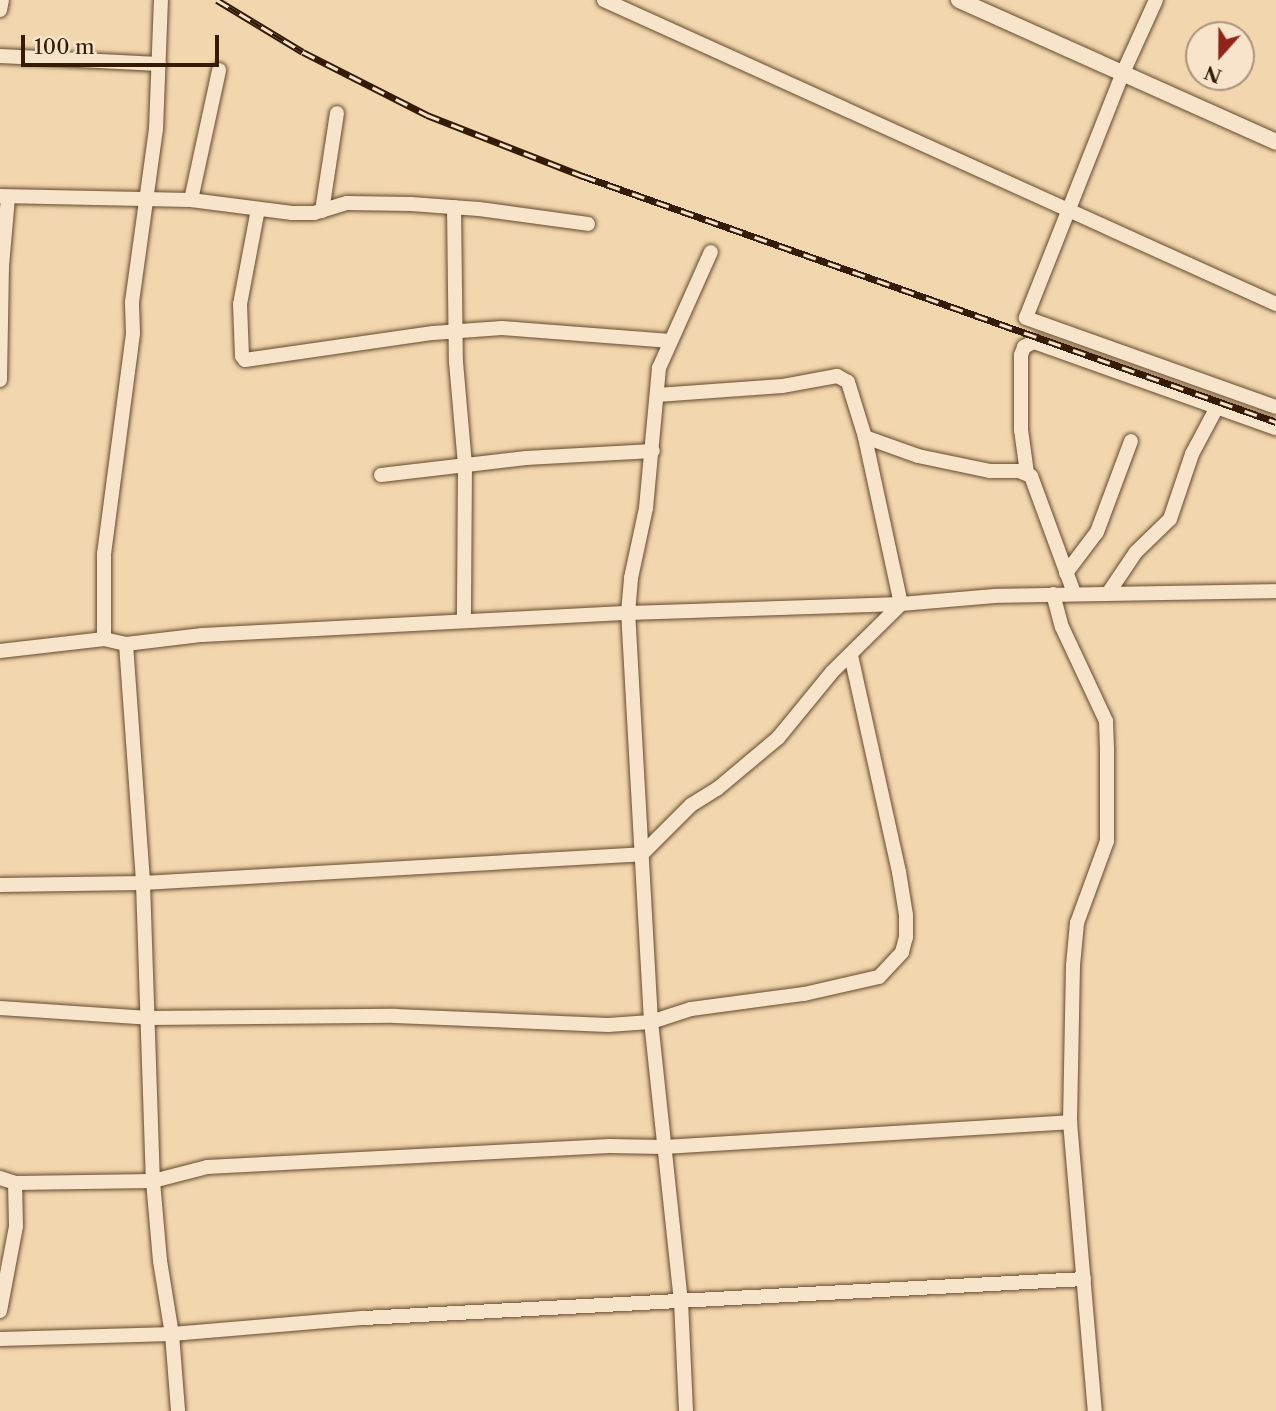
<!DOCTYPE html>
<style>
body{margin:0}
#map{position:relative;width:1276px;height:1411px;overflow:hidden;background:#f2d6ad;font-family:"Libre Caslon Text",serif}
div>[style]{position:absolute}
.roads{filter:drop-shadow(0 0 2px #644a2e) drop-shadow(0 0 2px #644a2e)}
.minor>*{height:14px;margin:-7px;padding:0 7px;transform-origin:7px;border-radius:7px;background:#f7e4ca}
.tertiary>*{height:16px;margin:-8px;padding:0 8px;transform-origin:8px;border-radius:8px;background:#f7e4ca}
.rail>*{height:7px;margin-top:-3.5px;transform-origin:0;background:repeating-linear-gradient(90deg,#f7e4ca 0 13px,#351b04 0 26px);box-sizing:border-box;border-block:2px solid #351b04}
span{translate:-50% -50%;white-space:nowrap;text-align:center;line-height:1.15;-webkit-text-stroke:6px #f7e4ca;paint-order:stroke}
.north{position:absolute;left:1185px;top:21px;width:70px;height:70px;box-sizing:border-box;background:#f7e4ca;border:2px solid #a9947b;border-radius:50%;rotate:201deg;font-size:19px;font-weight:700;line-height:28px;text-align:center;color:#351b04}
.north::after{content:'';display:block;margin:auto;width:24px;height:32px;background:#8f2418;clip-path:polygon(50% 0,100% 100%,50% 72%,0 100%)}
.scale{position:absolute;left:21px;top:35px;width:198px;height:32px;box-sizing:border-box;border:4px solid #351b04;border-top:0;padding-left:9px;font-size:21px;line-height:24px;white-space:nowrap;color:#351b04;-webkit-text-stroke:5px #f7e4ca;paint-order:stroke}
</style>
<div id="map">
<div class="roads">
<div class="minor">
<i style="left:604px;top:0;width:738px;rotate:24.34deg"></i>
<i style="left:1156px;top:0;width:82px;rotate:114.4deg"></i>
<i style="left:1122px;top:75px;width:261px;rotate:111.6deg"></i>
<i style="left:1026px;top:318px;width:265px;rotate:19.6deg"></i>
<i style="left:0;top:10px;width:10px;rotate:-79deg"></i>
<i style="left:0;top:56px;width:159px;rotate:2.9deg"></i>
<i style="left:0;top:196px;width:191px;rotate:1.2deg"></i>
<i style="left:191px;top:200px;width:102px;rotate:7.3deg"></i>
<i style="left:292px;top:213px;width:22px"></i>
<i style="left:314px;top:213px;width:34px;rotate:-17deg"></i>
<i style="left:347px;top:203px;width:64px;rotate:0.9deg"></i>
<i style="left:411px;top:204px;width:68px;rotate:4.2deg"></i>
<i style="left:479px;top:209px;width:110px;rotate:7.8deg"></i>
<i style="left:191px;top:200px;width:133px;rotate:-77.8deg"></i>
<i style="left:454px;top:207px;width:155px;rotate:89.3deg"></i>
<i style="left:456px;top:362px;width:102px;rotate:85deg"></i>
<i style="left:465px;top:464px;width:157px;rotate:90.4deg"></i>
<i style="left:258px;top:209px;width:97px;rotate:100.7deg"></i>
<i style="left:240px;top:304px;width:52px;rotate:87.8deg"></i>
<i style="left:242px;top:356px;width:5px;rotate:53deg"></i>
<i style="left:245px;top:360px;width:190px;rotate:-8.2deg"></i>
<i style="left:433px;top:333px;width:69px;rotate:-4.1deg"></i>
<i style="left:502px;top:328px;width:169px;rotate:4.4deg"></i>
<i style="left:322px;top:211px;width:99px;rotate:-81.3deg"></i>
<i style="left:0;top:380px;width:114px;rotate:-89deg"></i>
<i style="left:2px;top:266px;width:69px;rotate:-85deg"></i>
<i style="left:865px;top:437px;width:56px;rotate:19.7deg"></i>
<i style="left:918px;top:456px;width:74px;rotate:11.8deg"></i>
<i style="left:990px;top:471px;width:29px"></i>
<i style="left:1019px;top:471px;width:13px;rotate:23deg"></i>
<i style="left:1031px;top:476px;width:125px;rotate:69.8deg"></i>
<i style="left:1027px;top:473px;width:43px;rotate:-97.9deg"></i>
<i style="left:1021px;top:430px;width:75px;rotate:-90deg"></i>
<i style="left:1021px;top:355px;width:9px;rotate:-69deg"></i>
<i style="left:1024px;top:347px;width:11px;rotate:-27deg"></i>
<i style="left:1034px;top:342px;width:257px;rotate:19.6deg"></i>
<i style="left:381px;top:475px;width:146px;rotate:-6.7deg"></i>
<i style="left:526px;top:458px;width:127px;rotate:-3.2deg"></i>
<i style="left:1066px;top:573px;width:51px;rotate:-52.9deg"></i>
<i style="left:1097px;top:532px;width:97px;rotate:-69.5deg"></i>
<i style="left:1109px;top:592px;width:48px;rotate:-56deg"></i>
<i style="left:1136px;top:552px;width:47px;rotate:-44.1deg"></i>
<i style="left:1170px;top:519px;width:69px;rotate:-71.3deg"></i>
<i style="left:1192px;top:454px;width:53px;rotate:-62deg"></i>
<i style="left:1053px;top:594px;width:34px;rotate:75deg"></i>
<i style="left:1062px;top:627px;width:104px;rotate:64.9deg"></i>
<i style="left:1106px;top:721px;width:27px;rotate:88deg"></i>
<i style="left:1107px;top:748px;width:93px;rotate:90deg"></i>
<i style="left:1107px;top:841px;width:87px;rotate:110.1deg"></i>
<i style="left:1077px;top:923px;width:42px;rotate:95.4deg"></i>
<i style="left:1073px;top:965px;width:157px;rotate:91.1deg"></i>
<i style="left:1070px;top:1122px;width:290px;rotate:85.1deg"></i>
<i style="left:104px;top:639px;width:85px;rotate:-90deg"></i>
<i style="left:104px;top:554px;width:223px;rotate:-82.5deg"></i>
<i style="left:133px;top:333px;width:31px;rotate:-92deg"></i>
<i style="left:132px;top:302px;width:175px;rotate:-82.1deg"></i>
<i style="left:156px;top:129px;width:129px;rotate:-87.8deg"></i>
<i style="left:126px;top:644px;width:240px;rotate:85.9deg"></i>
<i style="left:143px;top:883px;width:298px;rotate:88.1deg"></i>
<i style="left:153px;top:1181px;width:80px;rotate:85deg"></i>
<i style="left:160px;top:1261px;width:74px;rotate:80.7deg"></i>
<i style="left:172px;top:1334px;width:77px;rotate:85.5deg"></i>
<i style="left:0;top:651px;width:105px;rotate:-6.6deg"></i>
<i style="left:104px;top:639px;width:23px;rotate:13deg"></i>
<i style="left:126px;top:644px;width:77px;rotate:-6.8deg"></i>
<i style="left:202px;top:635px;width:427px;rotate:-3deg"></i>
<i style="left:628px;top:613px;width:273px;rotate:-1.9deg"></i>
<i style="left:901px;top:604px;width:94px;rotate:-4.9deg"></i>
<i style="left:995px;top:596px;width:281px;rotate:-1deg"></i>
<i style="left:0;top:885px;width:143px;rotate:-0.8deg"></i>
<i style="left:143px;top:883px;width:500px;rotate:-3.3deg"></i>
<i style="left:642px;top:854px;width:69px;rotate:-45deg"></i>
<i style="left:691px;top:805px;width:31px;rotate:-32deg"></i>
<i style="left:717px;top:789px;width:80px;rotate:-39.9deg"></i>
<i style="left:778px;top:738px;width:85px;rotate:-50.7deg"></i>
<i style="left:832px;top:672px;width:97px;rotate:-44.6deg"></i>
<i style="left:901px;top:604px;width:171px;rotate:-102.2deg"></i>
<i style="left:865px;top:437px;width:58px;rotate:-107.2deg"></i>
<i style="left:848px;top:382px;width:13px;rotate:-151deg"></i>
<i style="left:837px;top:376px;width:56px;rotate:169.7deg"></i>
<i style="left:782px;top:386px;width:125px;rotate:175.9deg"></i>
<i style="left:0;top:1008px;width:149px;rotate:3.8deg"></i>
<i style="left:149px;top:1018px;width:246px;rotate:-0.5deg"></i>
<i style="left:395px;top:1016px;width:213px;rotate:2.4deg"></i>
<i style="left:608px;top:1025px;width:43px;rotate:-4deg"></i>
<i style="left:651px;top:1022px;width:42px;rotate:-18deg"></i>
<i style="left:691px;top:1009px;width:114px;rotate:-7.6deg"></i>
<i style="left:804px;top:994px;width:77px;rotate:-12.8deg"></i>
<i style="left:879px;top:977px;width:34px;rotate:-47deg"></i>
<i style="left:902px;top:952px;width:16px;rotate:-75deg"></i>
<i style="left:906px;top:937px;width:22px;rotate:-90deg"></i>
<i style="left:906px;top:915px;width:44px;rotate:-99.2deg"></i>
<i style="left:899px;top:872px;width:222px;rotate:-102.5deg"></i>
<i style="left:0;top:1178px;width:16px;rotate:18deg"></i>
<i style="left:15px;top:1183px;width:138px;rotate:-0.8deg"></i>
<i style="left:153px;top:1181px;width:56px;rotate:-14.5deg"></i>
<i style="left:207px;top:1167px;width:403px;rotate:-3deg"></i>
<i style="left:609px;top:1146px;width:54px;rotate:1.1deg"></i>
<i style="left:663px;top:1147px;width:408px;rotate:-3.5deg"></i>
<i style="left:0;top:1311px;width:86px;rotate:-79.3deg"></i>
<i style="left:16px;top:1226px;width:43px;rotate:-91.3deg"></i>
<i style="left:0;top:1339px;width:172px;rotate:-1.7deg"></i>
<i style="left:172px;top:1334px;width:193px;rotate:-4.8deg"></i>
<i style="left:364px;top:1318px;width:721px;rotate:-3.1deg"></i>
<i style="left:686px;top:1411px;width:109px;rotate:-92.6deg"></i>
<i style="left:681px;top:1302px;width:282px;rotate:-96.1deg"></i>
<i style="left:651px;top:1022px;width:410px;rotate:-93.2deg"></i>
<i style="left:628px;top:613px;width:35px;rotate:-85deg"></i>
<i style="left:631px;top:578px;width:72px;rotate:-77.9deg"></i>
<i style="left:646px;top:508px;width:141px;rotate:-84.7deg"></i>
<i style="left:659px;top:368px;width:127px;rotate:-65.9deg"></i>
</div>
<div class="tertiary">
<i style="left:959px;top:0;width:347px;rotate:24.1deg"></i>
</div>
</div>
<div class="rail">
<i style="left:217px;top:0;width:100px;rotate:31.2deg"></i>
<i style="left:303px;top:52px;width:139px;rotate:26.9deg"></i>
<i style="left:427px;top:115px;width:168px;rotate:21.4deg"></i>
<i style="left:583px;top:176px;width:735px;rotate:19.54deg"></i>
</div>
<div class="north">N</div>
<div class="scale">100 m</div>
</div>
